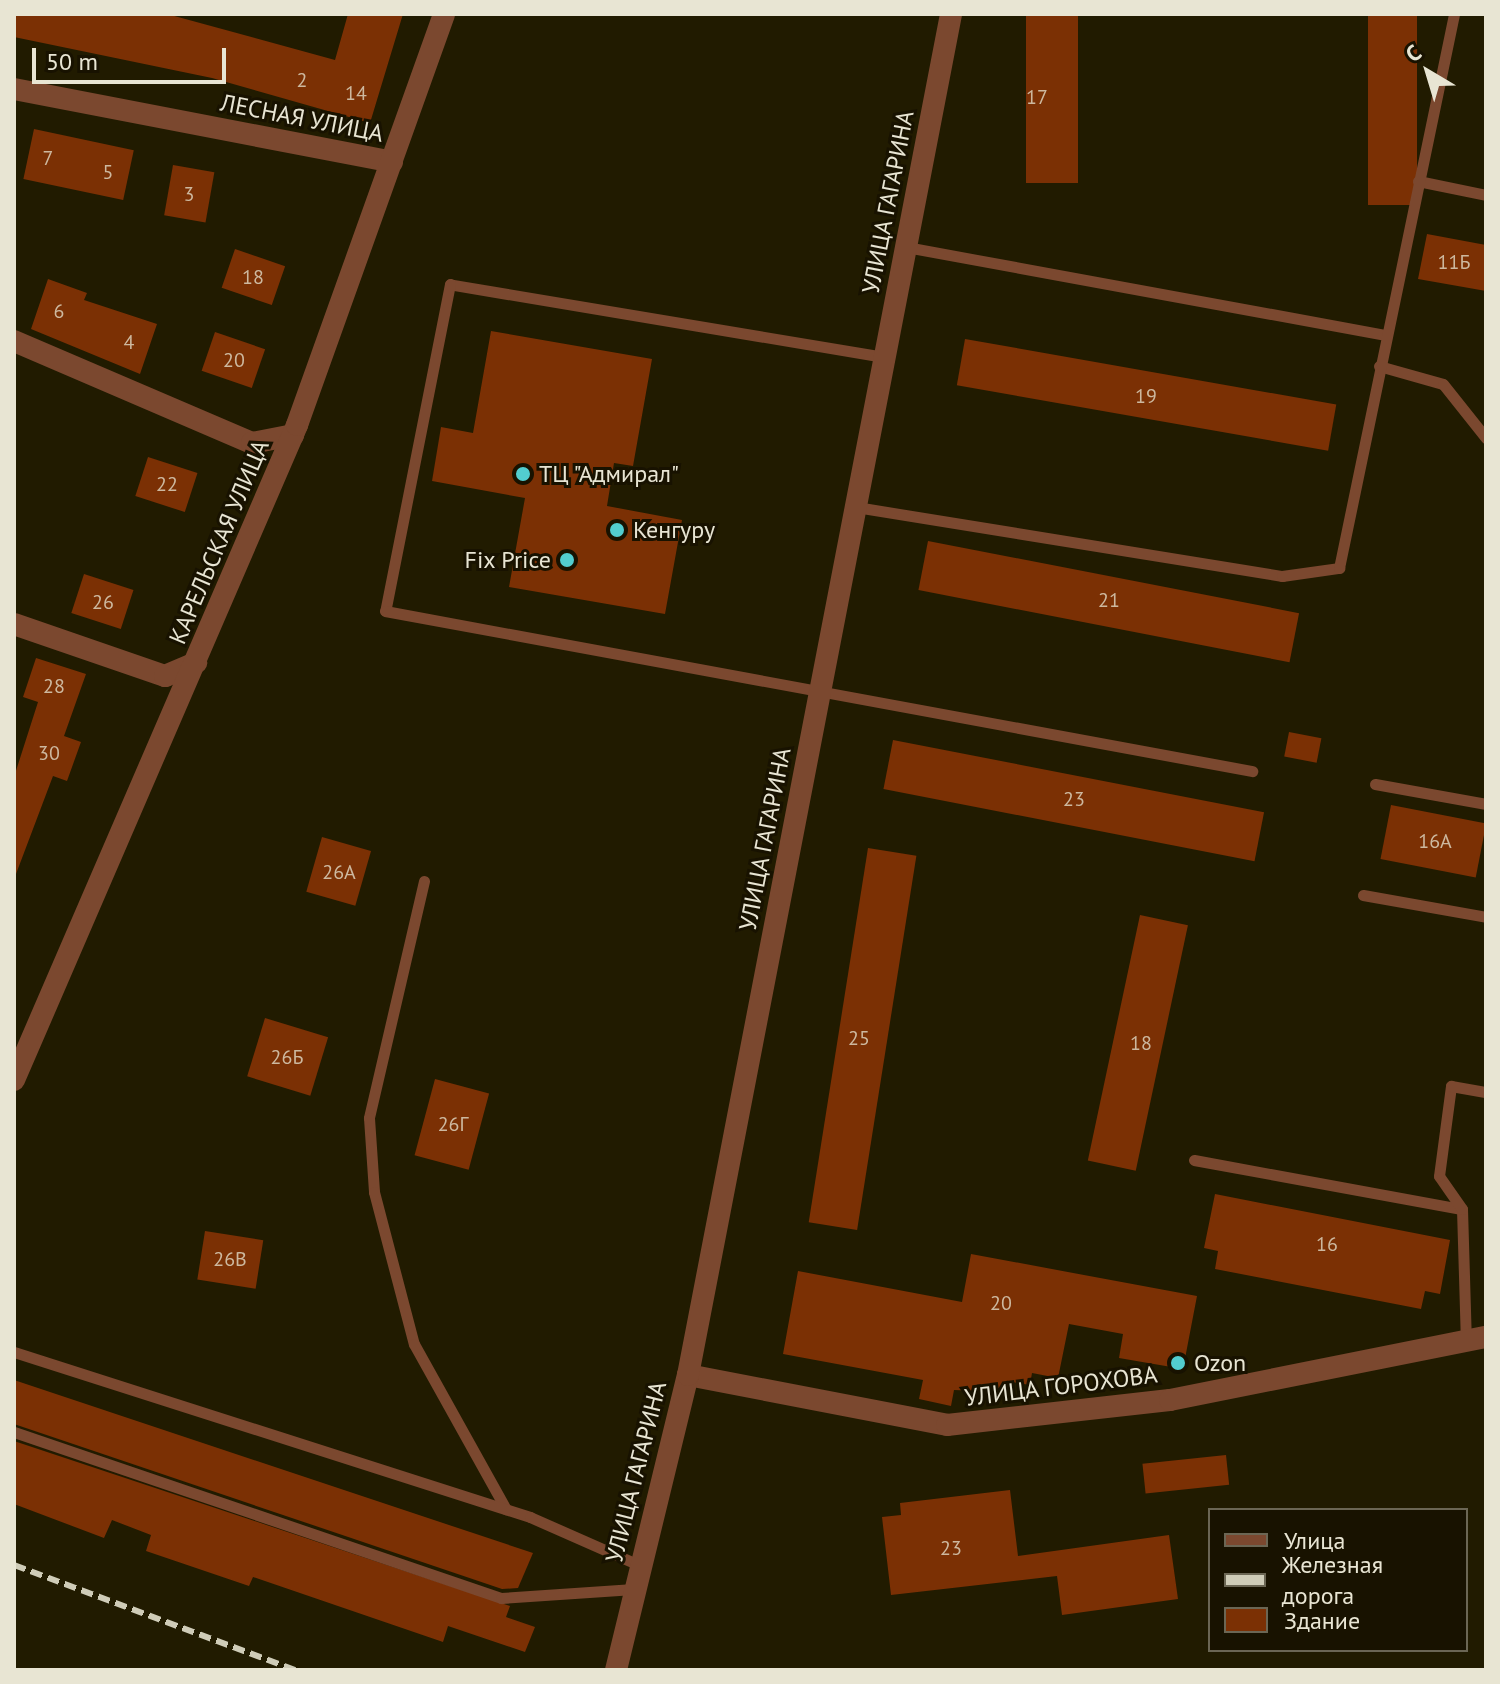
<!DOCTYPE html>
<meta charset="utf-8">
<style>
body{margin:0}
#map{position:relative;width:1500px;height:1684px;overflow:hidden;background:#211b00;font-family:"PT Sans",sans-serif}
div>[style]{position:absolute}
.building>*{inset:0;background:#7b3004;transform-origin:0 0}
.lane>*{height:11px;margin:-5.5px;padding:0 5.5px;transform-origin:5.5px;border-radius:5.5px;background:#7b482f}
.street>*{height:22px;margin:-11px;padding:0 11px;transform-origin:11px;border-radius:11px;background:#7b482f}
.rail>*{height:6px;margin-top:-3px;transform-origin:0;background:repeating-linear-gradient(90deg,#cfccb8 0 12px,transparent 0 18px)}
.dots>*{width:22px;height:22px;translate:-50% -50%;box-sizing:border-box;border:4px solid #181200;border-radius:50%}
span{translate:-50% -50%;white-space:nowrap;text-align:center;line-height:1.15;-webkit-text-stroke:6px #181200;paint-order:stroke}
.number-label{font-size:20px;color:#cdb89f}
.number-label span{-webkit-text-stroke-width:0}
.street-label{font-size:24px;color:#e8e5d3}
.poi-label{font-size:24px;color:#e8e5d3}
.left{translate:0 -50%;text-align:left}
.right{translate:-100% -50%;text-align:right}
.frame{position:absolute;inset:0;border:16px solid #e8e5d3;pointer-events:none}
.legend{position:absolute;left:1208px;top:1508px;width:260px;height:144px;box-sizing:border-box;background:#181200;border:2px solid #6b6654;margin:0;padding:10px 14px;list-style:none;font-size:24px;color:#e8e5d3}
.legend li{display:flex;align-items:center;gap:16px;height:40px}
.legend b{width:40px;border:2px solid #6b6654}
.north{position:absolute;left:1388px;top:32px;width:80px;height:80px;-webkit-text-stroke:6px #181200;paint-order:stroke;rotate:322deg;font-size:22px;font-weight:700;line-height:32px;text-align:center;color:#e8e5d3}
.north::after{content:'';display:block;margin:auto;width:28px;height:36px;background:#e8e5d3;clip-path:polygon(50% 0,100% 100%,50% 72%,0 100%)}
.scale{position:absolute;left:32px;top:48px;width:194px;height:36px;box-sizing:border-box;border:4px solid #e8e5d3;border-top:0;padding-left:10px;font-size:24px;line-height:28px;white-space:nowrap;color:#e8e5d3;-webkit-text-stroke:6px #181200;paint-order:stroke}
</style>
<div id="map">
<div class="building">
<i style="clip-path:polygon(14px 14px,167px 14px,335px 60px,348px 14px,403px 14px,370px 123px,212px 78px,14px 37px)"></i>
<i style="left:1026px;top:14px;width:52px;height:169px"></i>
<i style="left:1368px;top:14px;width:49px;height:191px"></i>
<i style="left:34px;top:129px;width:102px;height:51px;rotate:12deg"></i>
<i style="left:173px;top:165px;width:42px;height:51px;rotate:10deg"></i>
<i style="clip-path:polygon(1427px 234px,1486px 245px,1486px 291px,1418px 279px)"></i>
<i style="left:235px;top:249px;width:53px;height:41px;rotate:19deg"></i>
<i style="clip-path:polygon(48px 279px,87px 293px,84px 300px,157px 324px,140px 374px,31px 329px)"></i>
<i style="clip-path:polygon(491px 331px,652px 359px,633px 466px,614px 463px,607px 506px,682px 520px,665px 614px,509px 587px,525px 498px,432px 481px,441px 427px,473px 433px)"></i>
<i style="left:215px;top:332px;width:53px;height:41px;rotate:19deg"></i>
<i style="left:965px;top:339px;width:377px;height:47px;rotate:10deg"></i>
<i style="left:148px;top:457px;width:52px;height:41px;rotate:18deg"></i>
<i style="left:928px;top:541px;width:378px;height:50px;rotate:11deg"></i>
<i style="left:84px;top:574px;width:52px;height:41px;rotate:18deg"></i>
<i style="clip-path:polygon(36px 658px,86px 674px,64px 736px,81px 742px,67px 781px,53px 776px,16px 874px,14px 777px,38px 702px,23px 697px)"></i>
<i style="left:1289px;top:732px;width:33px;height:25px;rotate:11deg"></i>
<i style="left:893px;top:740px;width:378px;height:50px;rotate:11deg"></i>
<i style="left:1391px;top:805px;width:97px;height:55px;rotate:11deg"></i>
<i style="left:322px;top:837px;width:51px;height:57px;rotate:16deg"></i>
<i style="left:868px;top:848px;width:49px;height:379px;rotate:9deg"></i>
<i style="left:1140px;top:915px;width:49px;height:251px;rotate:12deg"></i>
<i style="left:265px;top:1018px;width:66px;height:61px;rotate:17deg"></i>
<i style="left:435px;top:1079px;width:56px;height:79px;rotate:15deg"></i>
<i style="clip-path:polygon(1215px 1194px,1450px 1240px,1440px 1294px,1425px 1291px,1421px 1309px,1215px 1269px,1218px 1251px,1204px 1248px)"></i>
<i style="left:205px;top:1231px;width:59px;height:49px;rotate:9deg"></i>
<i style="clip-path:polygon(971px 1254px,1197px 1296px,1183px 1369px,1119px 1358px,1123px 1334px,1069px 1324px,1058px 1378px,1032px 1373px,1030px 1385px,1006px 1381px,1004px 1392px,954px 1390px,951px 1406px,919px 1399px,923px 1380px,783px 1354px,798px 1271px,962px 1302px)"></i>
<i style="clip-path:polygon(14px 1380px,533px 1553px,518px 1588px,502px 1589px,14px 1424px)"></i>
<i style="clip-path:polygon(14px 1441px,510px 1606px,506px 1617px,535px 1627px,525px 1652px,448px 1626px,443px 1642px,253px 1577px,249px 1586px,146px 1551px,151px 1535px,112px 1520px,104px 1538px,14px 1504px)"></i>
<i style="left:1226px;top:1455px;width:30px;height:84px;rotate:84deg"></i>
<i style="clip-path:polygon(1010px 1490px,1018px 1556px,1169px 1535px,1178px 1599px,1062px 1615px,1057px 1576px,891px 1595px,882px 1517px,901px 1515px,900px 1503px)"></i>
</div>
<div class="lane">
<i style="left:1418px;top:181px;width:69px;rotate:11.6deg"></i>
<i style="left:906px;top:247px;width:488px;rotate:10.4deg"></i>
<i style="left:884px;top:357px;width:440px;rotate:-170.5deg"></i>
<i style="left:450px;top:284px;width:333px;rotate:101.2deg"></i>
<i style="left:385px;top:611px;width:882px;rotate:10.46deg"></i>
<i style="left:1379px;top:366px;width:66px;rotate:15.7deg"></i>
<i style="left:1443px;top:384px;width:69px;rotate:51.5deg"></i>
<i style="left:856px;top:507px;width:432px;rotate:9.2deg"></i>
<i style="left:1282px;top:576px;width:58px;rotate:-8deg"></i>
<i style="left:1339px;top:568px;width:566px;rotate:-78.27deg"></i>
<i style="left:1375px;top:784px;width:113px;rotate:10.2deg"></i>
<i style="left:424px;top:881px;width:243px;rotate:103.1deg"></i>
<i style="left:369px;top:1118px;width:74px;rotate:86.1deg"></i>
<i style="left:374px;top:1192px;width:157px;rotate:75.3deg"></i>
<i style="left:414px;top:1344px;width:189px;rotate:60.9deg"></i>
<i style="left:1363px;top:895px;width:125px;rotate:10.1deg"></i>
<i style="left:1194px;top:1160px;width:272px;rotate:10.4deg"></i>
<i style="left:1462px;top:1209px;width:132px;rotate:88.3deg"></i>
<i style="left:1462px;top:1209px;width:40px;rotate:-124.9deg"></i>
<i style="left:1439px;top:1176px;width:91px;rotate:-82.4deg"></i>
<i style="left:1451px;top:1086px;width:36px;rotate:10deg"></i>
<i style="left:14px;top:1352px;width:542px;rotate:17.73deg"></i>
<i style="left:530px;top:1517px;width:119px;rotate:23.8deg"></i>
<i style="left:14px;top:1432px;width:515px;rotate:18.82deg"></i>
<i style="left:501px;top:1598px;width:133px;rotate:-3.9deg"></i>
</div>
<div class="street">
<i style="left:14px;top:89px;width:385px;rotate:10.9deg"></i>
<i style="left:14px;top:341px;width:259px;rotate:23.2deg"></i>
<i style="left:252px;top:443px;width:42px;rotate:-11deg"></i>
<i style="left:14px;top:624px;width:160px;rotate:19deg"></i>
<i style="left:165px;top:676px;width:34px;rotate:-23deg"></i>
<i style="left:14px;top:1080px;width:714px;rotate:-66.63deg"></i>
<i style="left:297px;top:425px;width:436px;rotate:-70.3deg"></i>
<i style="left:688px;top:1375px;width:264px;rotate:10.9deg"></i>
<i style="left:947px;top:1425px;width:224px;rotate:-6.4deg"></i>
<i style="left:1170px;top:1400px;width:322px;rotate:-11.3deg"></i>
<i style="left:616px;top:1670px;width:304px;rotate:-76.3deg"></i>
<i style="left:688px;top:1375px;width:1386px;rotate:-79.06deg"></i>
</div>
<div class="rail">
<i style="left:14px;top:1565px;width:300px;rotate:20.5deg"></i>
</div>
<div class="dots">
<i style="left:523px;top:474px;background:#52cdcf"></i>
<i style="left:617px;top:530px;background:#52cdcf"></i>
<i style="left:567px;top:560px;background:#52cdcf"></i>
<i style="left:1178px;top:1363px;background:#52cdcf"></i>
</div>
<div class="number-label">
<span style="left:302px;top:80px">2</span>
<span style="left:356px;top:93px">14</span>
<span style="left:1037px;top:97px">17</span>
<span style="left:48px;top:158px">7</span>
<span style="left:108px;top:172px">5</span>
<span style="left:189px;top:194px">3</span>
<span style="left:1454px;top:262px">11Б</span>
<span style="left:253px;top:277px">18</span>
<span style="left:59px;top:311px">6</span>
<span style="left:129px;top:342px">4</span>
<span style="left:234px;top:360px">20</span>
<span style="left:1146px;top:396px">19</span>
<span style="left:167px;top:484px">22</span>
<span style="left:1109px;top:600px">21</span>
<span style="left:103px;top:602px">26</span>
<span style="left:54px;top:686px">28</span>
<span style="left:49px;top:753px">30</span>
<span style="left:1074px;top:799px">23</span>
<span style="left:1435px;top:841px">16А</span>
<span style="left:339px;top:872px">26А</span>
<span style="left:859px;top:1038px">25</span>
<span style="left:1141px;top:1043px">18</span>
<span style="left:287px;top:1057px">26Б</span>
<span style="left:453px;top:1124px">26Г</span>
<span style="left:1327px;top:1244px">16</span>
<span style="left:230px;top:1259px">26В</span>
<span style="left:1001px;top:1303px">20</span>
<span style="left:951px;top:1548px">23</span>
</div>
<div class="street-label">
<span style="left:302px;top:118px;rotate:11deg">ЛЕСНАЯ УЛИЦА</span>
<span style="left:888px;top:202px;rotate:-79deg">УЛИЦА ГАГАРИНА</span>
<span style="left:219px;top:542px;rotate:-67deg">КАРЕЛЬСКАЯ УЛИЦА</span>
<span style="left:765px;top:839px;rotate:-79deg">УЛИЦА ГАГАРИНА</span>
<span style="left:1061px;top:1386px;rotate:-7deg">УЛИЦА ГОРОХОВА</span>
<span style="left:636px;top:1472px;rotate:-76deg">УЛИЦА ГАГАРИНА</span>
</div>
<div class="poi-label">
<span class="left" style="left:539px;top:474px">ТЦ "Адмирал"</span>
<span class="left" style="left:633px;top:530px">Кенгуру</span>
<span class="right" style="left:551px;top:560px">Fix Price</span>
<span class="left" style="left:1194px;top:1363px">Ozon</span>
</div>
<div class="frame"></div>
<ul class="legend">
<li><b style="height:10px;background:#7b482f"></b>Улица</li>
<li><b style="height:10px;background:#cfccb8"></b>Железная дорога</li>
<li><b style="height:22px;background:#7b3004"></b>Здание</li>
</ul>
<div class="north">С</div>
<div class="scale">50 m</div>
</div>
